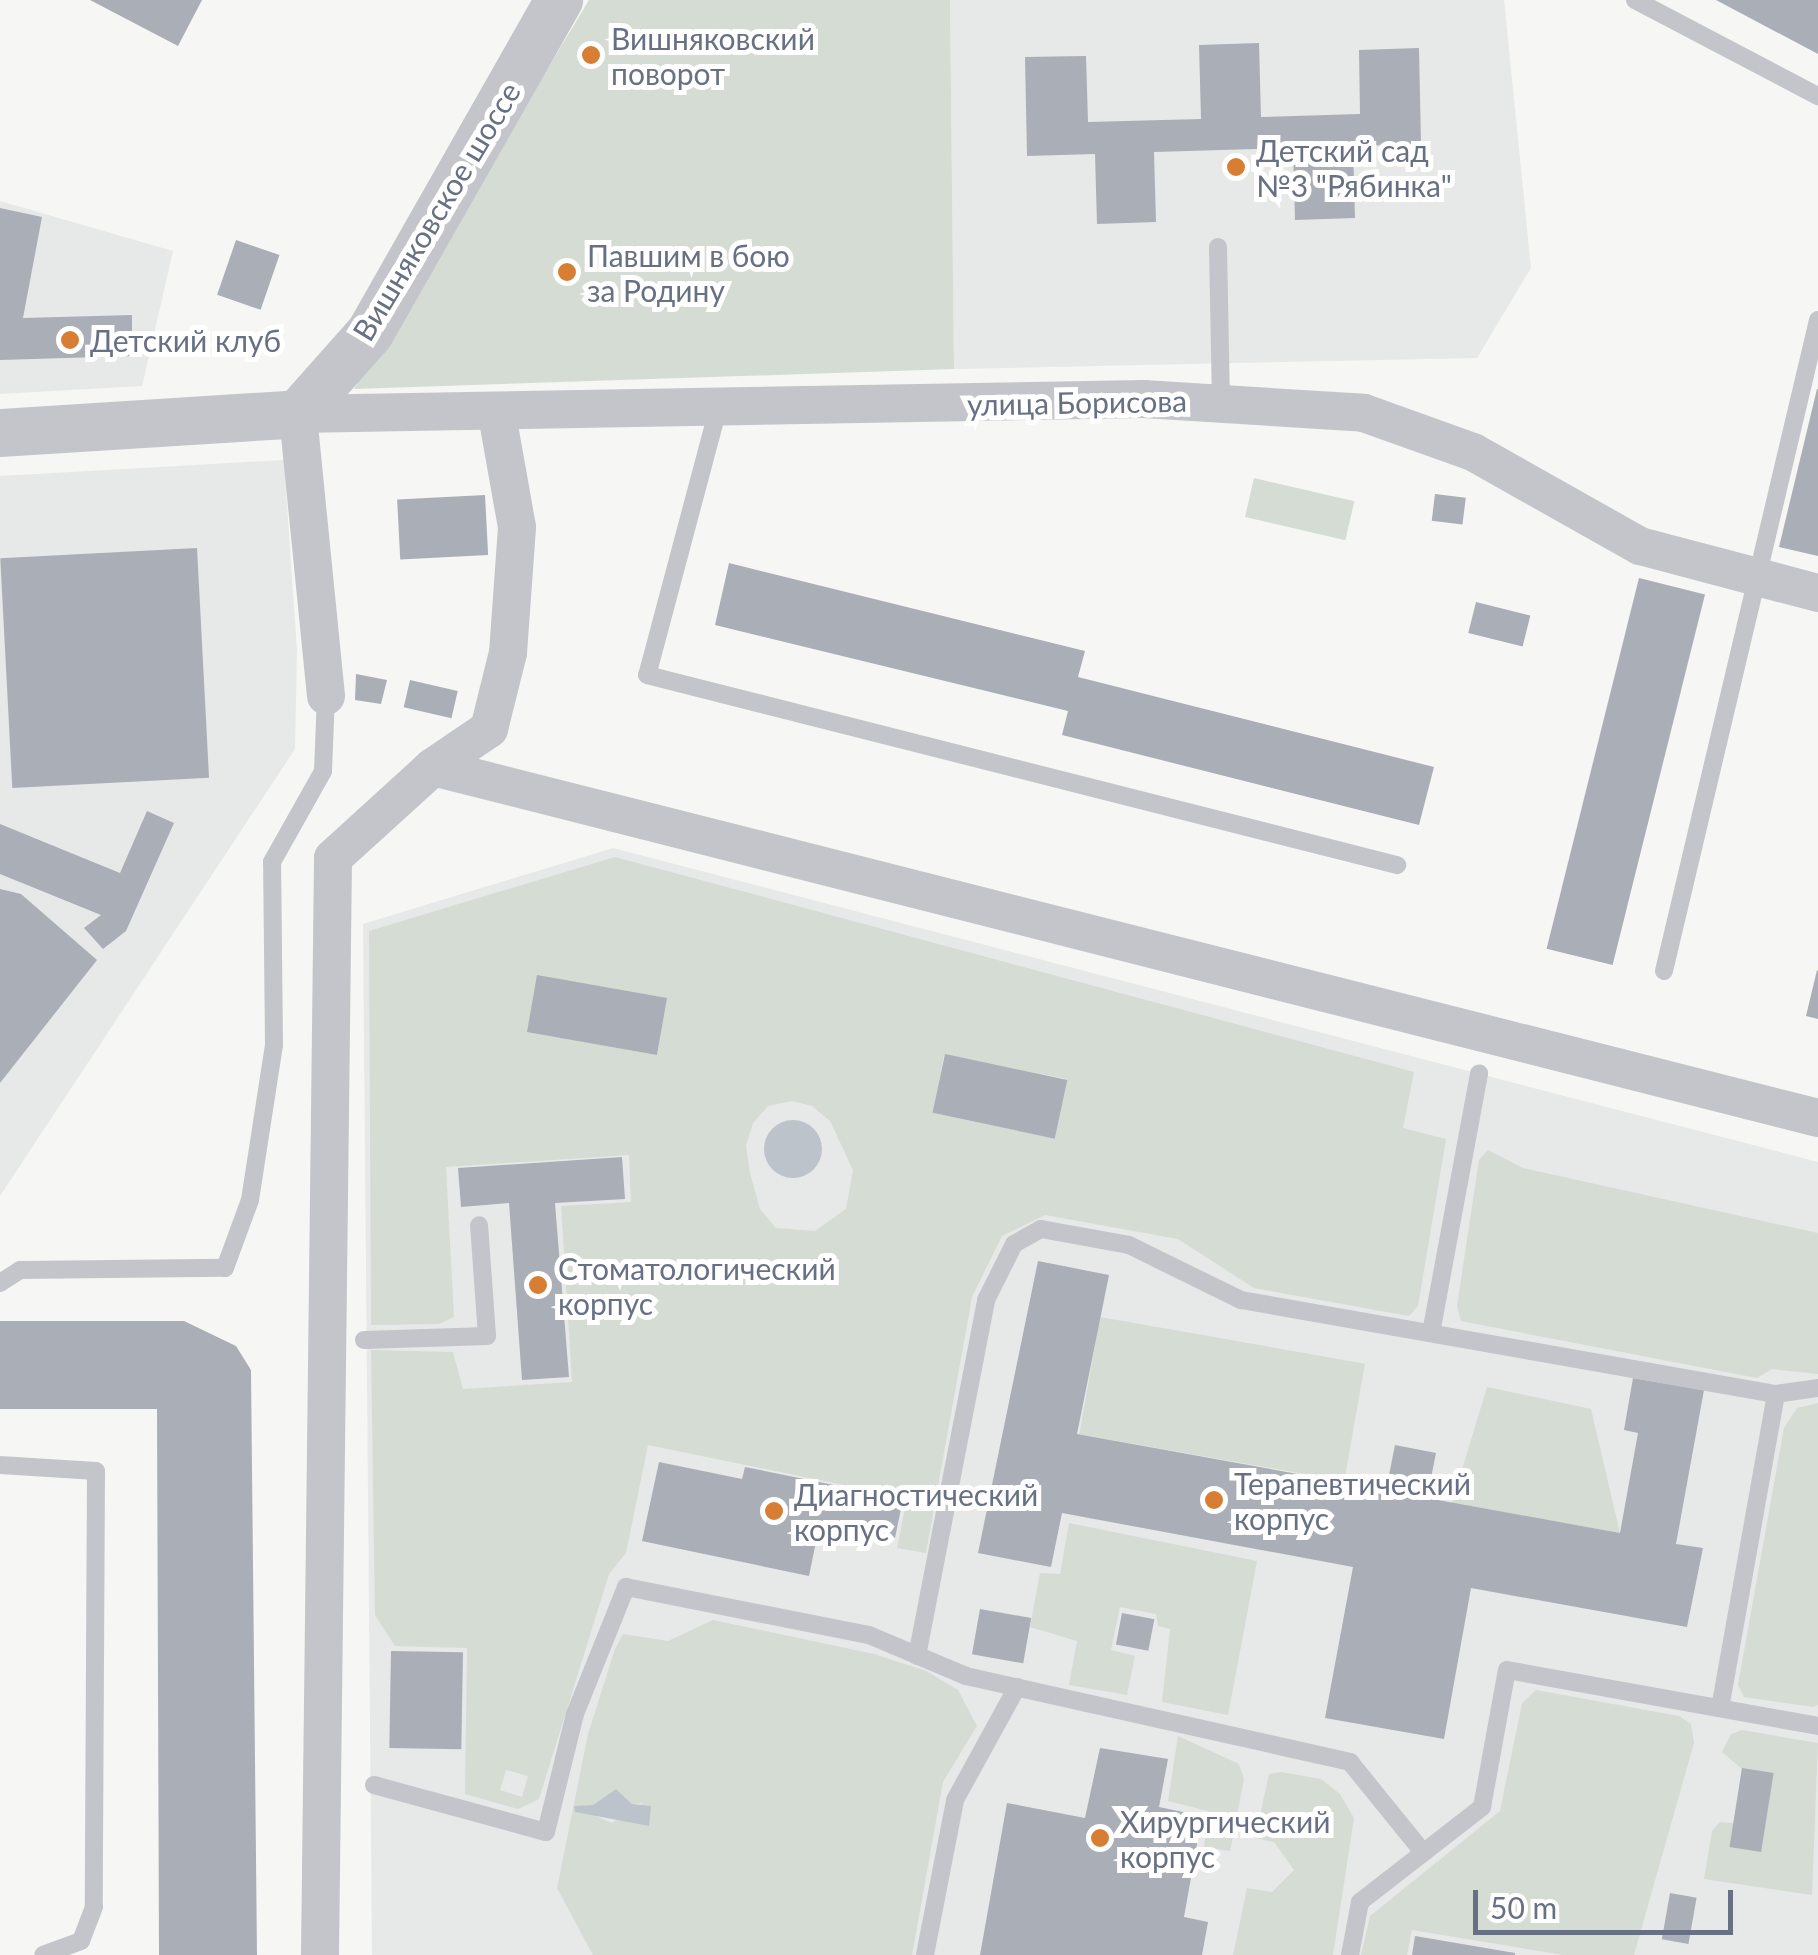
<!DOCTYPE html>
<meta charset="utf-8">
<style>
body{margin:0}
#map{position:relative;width:1818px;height:1955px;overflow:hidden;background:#f6f7f4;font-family:Lato,sans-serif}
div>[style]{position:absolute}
.built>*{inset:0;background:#e7e8e8}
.green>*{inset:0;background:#d5dcd4;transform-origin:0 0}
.water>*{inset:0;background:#bdc3ca}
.round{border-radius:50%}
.building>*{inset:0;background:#aaaeb7;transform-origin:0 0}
.service>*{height:18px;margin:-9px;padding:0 9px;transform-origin:9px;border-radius:9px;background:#c3c5ca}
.minor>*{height:38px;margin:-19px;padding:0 19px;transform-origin:19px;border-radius:19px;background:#c3c5ca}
.tertiary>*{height:48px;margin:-24px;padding:0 24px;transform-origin:24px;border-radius:24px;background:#c3c5ca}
.dots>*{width:28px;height:28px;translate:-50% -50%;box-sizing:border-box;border:5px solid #fff;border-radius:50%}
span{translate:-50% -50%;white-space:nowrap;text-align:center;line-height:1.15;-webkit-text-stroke:10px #fff;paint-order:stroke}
.poi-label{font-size:30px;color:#687183}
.left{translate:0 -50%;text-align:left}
.street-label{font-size:30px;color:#687183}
.scale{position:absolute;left:1473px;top:1890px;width:260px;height:45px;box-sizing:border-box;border:5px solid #687183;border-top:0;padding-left:12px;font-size:30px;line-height:35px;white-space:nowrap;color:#687183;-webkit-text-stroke:8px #fff;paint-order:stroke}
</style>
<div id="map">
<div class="built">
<i style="clip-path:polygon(950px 0,1504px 0,1531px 268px,1477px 358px,954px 369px)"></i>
<i style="clip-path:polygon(0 201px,173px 251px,142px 386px,0 394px)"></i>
<i style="clip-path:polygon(284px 460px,297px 651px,295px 749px,0 1196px,0 476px)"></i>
<i style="clip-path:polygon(613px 848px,1818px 1162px,1818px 1955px,372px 1955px,363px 924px)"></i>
</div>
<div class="green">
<i style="clip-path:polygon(589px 0,950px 0,954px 369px,354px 389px)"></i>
<i style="left:1254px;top:478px;width:103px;height:40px;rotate:13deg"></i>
<i style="clip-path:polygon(evenodd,615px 857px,1414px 1072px,1403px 1128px,1446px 1139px,1418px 1306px,1409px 1316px,1254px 1288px,1178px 1239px,1045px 1215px,1002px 1236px,972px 1297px,926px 1553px,897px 1548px,907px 1498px,648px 1445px,626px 1553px,609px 1574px,539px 1799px,518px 1809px,465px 1794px,467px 1648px,395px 1646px,375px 1615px,371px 1350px,453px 1352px,463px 1389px,572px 1382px,561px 1206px,631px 1202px,629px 1155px,446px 1167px,454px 1317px,439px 1324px,371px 1325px,369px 931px,615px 857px,538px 975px,656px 1055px,527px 1031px,538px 975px,615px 857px,944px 1055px,1067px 1079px,1055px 1138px,933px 1113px,944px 1055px,615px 857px,792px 1101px,812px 1106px,830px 1121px,853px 1170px,846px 1209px,815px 1231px,776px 1228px,760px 1209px,750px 1173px,746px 1146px,753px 1123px,768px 1106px,792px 1101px,615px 857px,506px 1770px,528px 1776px,522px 1797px,500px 1790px,506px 1770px)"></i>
<i style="clip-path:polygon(1488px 1150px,1523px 1168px,1818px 1233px,1818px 1374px,1772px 1369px,1757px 1378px,1461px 1321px,1457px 1306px,1479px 1160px)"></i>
<i style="left:1100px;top:1317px;width:269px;height:119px;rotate:10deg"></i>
<i style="clip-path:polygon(1487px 1387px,1591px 1409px,1620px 1533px,1452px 1503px)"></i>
<i style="clip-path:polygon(1818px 1403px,1818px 1705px,1813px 1707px,1744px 1697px,1738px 1685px,1784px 1428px,1797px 1408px)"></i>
<i style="clip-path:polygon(1069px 1523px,1257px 1561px,1228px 1715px,1162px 1702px,1170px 1629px,1158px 1626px,1156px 1614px,1120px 1607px,1111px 1650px,1135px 1656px,1127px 1695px,1069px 1685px,1077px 1641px,1030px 1627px,1040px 1573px,1060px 1574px)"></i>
<i style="clip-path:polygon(evenodd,713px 1620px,874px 1654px,926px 1671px,958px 1690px,977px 1726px,943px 1782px,912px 1955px,593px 1955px,557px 1888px,588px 1734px,615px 1649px,623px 1634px,668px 1641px,713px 1620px,616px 1789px,632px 1804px,643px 1803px,612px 1823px,574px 1807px,593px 1805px,616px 1789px)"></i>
<i style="clip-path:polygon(1536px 1690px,1679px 1716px,1691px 1724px,1694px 1743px,1634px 1955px,1563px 1955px,1412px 1930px,1407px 1955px,1361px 1955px,1370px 1916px,1500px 1811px,1522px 1703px)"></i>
<i style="clip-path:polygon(1742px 1730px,1818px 1743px,1812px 1895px,1704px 1879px,1712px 1831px,1720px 1822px,1734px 1823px,1742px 1769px,1722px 1752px,1731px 1734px)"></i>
<i style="clip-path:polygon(1178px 1736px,1239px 1764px,1244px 1779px,1230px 1851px,1204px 1847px,1208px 1811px,1168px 1801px)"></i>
<i style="clip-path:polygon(1281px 1772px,1321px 1779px,1340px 1794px,1354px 1818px,1333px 1955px,1233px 1955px,1247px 1888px,1272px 1892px,1294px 1870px,1274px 1842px,1255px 1838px,1269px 1774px)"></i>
</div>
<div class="water">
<i class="round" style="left:764px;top:1120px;width:58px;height:58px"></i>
<i style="clip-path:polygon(616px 1789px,632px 1804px,651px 1806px,649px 1826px,575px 1812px,574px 1806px,593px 1805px)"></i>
</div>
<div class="building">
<i style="clip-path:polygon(90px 0,202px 0,178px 46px)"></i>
<i style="clip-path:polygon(1716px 0,1818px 0,1818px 54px)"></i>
<i style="clip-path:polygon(1259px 43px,1261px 117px,1360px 114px,1359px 50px,1419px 48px,1421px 144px,1353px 146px,1355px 218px,1295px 220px,1293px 148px,1154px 152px,1156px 222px,1097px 224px,1095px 154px,1027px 156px,1025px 57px,1086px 56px,1088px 122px,1201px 119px,1199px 45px)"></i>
<i style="clip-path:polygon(0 208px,42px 217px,23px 318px,132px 315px,132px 356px,0 360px)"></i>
<i style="left:236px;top:240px;width:46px;height:58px;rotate:19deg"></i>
<i style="clip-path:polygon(1817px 389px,1818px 389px,1818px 556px,1779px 547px)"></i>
<i style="left:1435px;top:494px;width:31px;height:27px;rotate:7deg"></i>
<i style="left:485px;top:495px;width:60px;height:88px;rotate:87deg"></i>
<i style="left:197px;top:548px;width:230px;height:197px;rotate:87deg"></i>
<i style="clip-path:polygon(729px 563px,1085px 651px,1078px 677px,1434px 767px,1419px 825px,1062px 735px,1068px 711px,715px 625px)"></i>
<i style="left:1639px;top:578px;width:68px;height:382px;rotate:14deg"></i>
<i style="left:1476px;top:602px;width:56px;height:32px;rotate:14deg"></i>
<i style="clip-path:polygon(356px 674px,387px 680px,381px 704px,355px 700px)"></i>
<i style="left:410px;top:680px;width:49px;height:28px;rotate:13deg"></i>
<i style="clip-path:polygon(147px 811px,174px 823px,126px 931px,103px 949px,84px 928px,101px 915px,0 874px,0 824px,120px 873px)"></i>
<i style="clip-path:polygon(0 889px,21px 894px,97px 960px,0 1083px)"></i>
<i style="clip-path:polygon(1817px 970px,1818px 971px,1818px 1019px,1806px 1016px)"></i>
<i style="left:537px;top:975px;width:132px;height:58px;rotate:10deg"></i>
<i style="left:945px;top:1054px;width:125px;height:60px;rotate:12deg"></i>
<i style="clip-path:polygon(622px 1157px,625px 1199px,555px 1203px,569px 1377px,522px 1380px,509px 1203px,461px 1207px,458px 1168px)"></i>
<i style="clip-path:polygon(1038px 1261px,1109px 1275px,1077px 1434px,1386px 1490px,1395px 1445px,1436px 1453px,1427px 1498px,1620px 1533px,1638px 1433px,1624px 1430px,1633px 1378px,1704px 1390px,1676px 1544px,1703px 1548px,1687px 1627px,1471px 1588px,1444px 1739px,1325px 1718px,1353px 1567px,1062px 1513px,1051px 1567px,978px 1553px)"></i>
<i style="clip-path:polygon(0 1321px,184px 1321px,236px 1346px,251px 1370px,257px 1955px,159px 1955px,157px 1409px,0 1409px)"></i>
<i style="clip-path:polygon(659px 1462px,742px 1479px,745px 1467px,903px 1499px,895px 1538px,820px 1522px,809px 1576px,642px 1541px)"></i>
<i style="left:980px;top:1609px;width:52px;height:46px;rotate:10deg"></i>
<i style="left:1122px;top:1613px;width:33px;height:32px;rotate:11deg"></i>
<i style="left:391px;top:1651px;width:72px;height:97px;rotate:1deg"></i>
<i style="clip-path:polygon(1100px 1748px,1168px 1759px,1159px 1807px,1202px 1816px,1184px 1917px,1208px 1922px,1202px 1955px,980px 1955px,1007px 1803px,1085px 1818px)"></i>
<i style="left:1742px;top:1768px;width:32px;height:80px;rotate:9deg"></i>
<i style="left:1670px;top:1893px;width:27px;height:47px;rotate:10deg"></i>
<i style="clip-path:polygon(1415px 1936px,1515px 1953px,1515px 1955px,1412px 1955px)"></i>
</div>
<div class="service">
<i style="left:1635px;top:0;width:207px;rotate:27.7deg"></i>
<i style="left:1218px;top:247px;width:153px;rotate:88.9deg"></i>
<i style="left:718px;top:409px;width:275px;rotate:104.9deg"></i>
<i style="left:647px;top:675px;width:774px;rotate:14.22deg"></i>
<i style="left:1664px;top:971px;width:669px;rotate:-76.69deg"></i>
<i style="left:0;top:1283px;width:24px;rotate:-33deg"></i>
<i style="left:20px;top:1270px;width:205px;rotate:-0.6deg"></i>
<i style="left:225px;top:1268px;width:72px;rotate:-69.8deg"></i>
<i style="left:250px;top:1200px;width:157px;rotate:-81.2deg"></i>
<i style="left:274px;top:1045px;width:183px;rotate:-90.6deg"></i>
<i style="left:272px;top:862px;width:104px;rotate:-60.7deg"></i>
<i style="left:323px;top:771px;width:75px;rotate:-87.7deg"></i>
<i style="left:1431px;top:1333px;width:264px;rotate:-79.5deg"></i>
<i style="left:364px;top:1340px;width:123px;rotate:-1.9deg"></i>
<i style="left:487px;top:1336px;width:111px;rotate:-94.1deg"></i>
<i style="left:1776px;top:1394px;width:42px;rotate:-8.1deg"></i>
<i style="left:0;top:1465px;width:96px;rotate:3.6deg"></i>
<i style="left:96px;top:1471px;width:436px;rotate:90.3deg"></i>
<i style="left:94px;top:1907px;width:36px;rotate:111deg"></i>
<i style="left:81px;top:1941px;width:40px;rotate:159.8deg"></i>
<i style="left:917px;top:1656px;width:363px;rotate:-79deg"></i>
<i style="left:986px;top:1300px;width:63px;rotate:-63.4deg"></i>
<i style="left:1014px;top:1244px;width:31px;rotate:-29deg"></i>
<i style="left:1041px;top:1229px;width:89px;rotate:10.3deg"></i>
<i style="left:1129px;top:1245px;width:125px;rotate:26.2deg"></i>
<i style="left:1241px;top:1300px;width:543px;rotate:9.97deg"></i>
<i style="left:1776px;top:1394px;width:319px;rotate:100.1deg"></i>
<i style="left:374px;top:1785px;width:178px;rotate:15.3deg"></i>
<i style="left:546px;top:1832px;width:122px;rotate:-76.2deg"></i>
<i style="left:575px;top:1714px;width:137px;rotate:-68.1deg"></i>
<i style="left:626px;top:1587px;width:248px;rotate:11.2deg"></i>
<i style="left:869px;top:1635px;width:105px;rotate:22.9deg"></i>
<i style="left:966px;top:1676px;width:394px;rotate:12.6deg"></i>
<i style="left:1350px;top:1762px;width:116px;rotate:51deg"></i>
<i style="left:925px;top:1955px;width:158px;rotate:-79deg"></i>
<i style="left:955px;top:1800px;width:129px;rotate:-61.2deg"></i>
<i style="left:1350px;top:1955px;width:54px;rotate:-79.3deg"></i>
<i style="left:1360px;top:1902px;width:155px;rotate:-37.9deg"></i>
<i style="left:1482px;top:1807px;width:139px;rotate:-79.7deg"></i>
<i style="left:1507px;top:1670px;width:316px;rotate:10.2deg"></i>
</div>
<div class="minor">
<i style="left:326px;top:696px;width:283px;rotate:-95.7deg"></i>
<i style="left:298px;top:414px;width:846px;rotate:-1.02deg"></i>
<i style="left:1144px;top:399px;width:220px;rotate:3.6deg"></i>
<i style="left:1364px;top:413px;width:116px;rotate:19.7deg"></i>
<i style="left:1473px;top:452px;width:192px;rotate:29.4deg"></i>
<i style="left:1640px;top:546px;width:184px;rotate:14.8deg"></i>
<i style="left:433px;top:767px;width:1429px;rotate:14.22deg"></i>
<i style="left:320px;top:1955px;width:1097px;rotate:-89.32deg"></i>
<i style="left:333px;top:858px;width:135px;rotate:-42.3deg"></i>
<i style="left:433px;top:767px;width:68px;rotate:-34.2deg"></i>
<i style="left:489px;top:729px;width:78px;rotate:-76deg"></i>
<i style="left:508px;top:653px;width:126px;rotate:-85.9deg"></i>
<i style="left:517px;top:527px;width:114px;rotate:-100.1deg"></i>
</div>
<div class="tertiary">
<i style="left:0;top:433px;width:299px;rotate:-3.6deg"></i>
<i style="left:298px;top:414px;width:108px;rotate:-48.4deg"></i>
<i style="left:370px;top:333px;width:383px;rotate:-60.4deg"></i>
</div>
<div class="dots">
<i style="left:591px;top:55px;background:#d77e34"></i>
<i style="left:1236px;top:167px;background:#d77e34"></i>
<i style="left:567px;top:272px;background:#d77e34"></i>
<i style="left:70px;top:340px;background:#d77e34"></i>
<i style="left:538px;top:1285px;background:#d77e34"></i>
<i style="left:1214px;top:1500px;background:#d77e34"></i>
<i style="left:774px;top:1511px;background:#d77e34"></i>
<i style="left:1100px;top:1838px;background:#d77e34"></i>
</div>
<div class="poi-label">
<span class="left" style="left:611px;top:55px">Вишняковский<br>поворот</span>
<span class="left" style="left:1256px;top:167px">Детский сад<br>№3 "Рябинка"</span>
<span class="left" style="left:587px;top:272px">Павшим в бою<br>за Родину</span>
<span class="left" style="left:90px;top:340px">Детский клуб</span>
<span class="left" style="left:558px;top:1285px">Стоматологический<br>корпус</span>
<span class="left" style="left:1234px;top:1500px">Терапевтический<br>корпус</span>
<span class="left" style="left:794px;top:1511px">Диагностический<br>корпус</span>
<span class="left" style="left:1120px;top:1838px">Хирургический<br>корпус</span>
</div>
<div class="street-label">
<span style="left:436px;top:211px;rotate:-59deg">Вишняковское шоссе</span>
<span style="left:1077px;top:402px;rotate:-1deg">улица Борисова</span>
</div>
<div class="scale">50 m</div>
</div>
